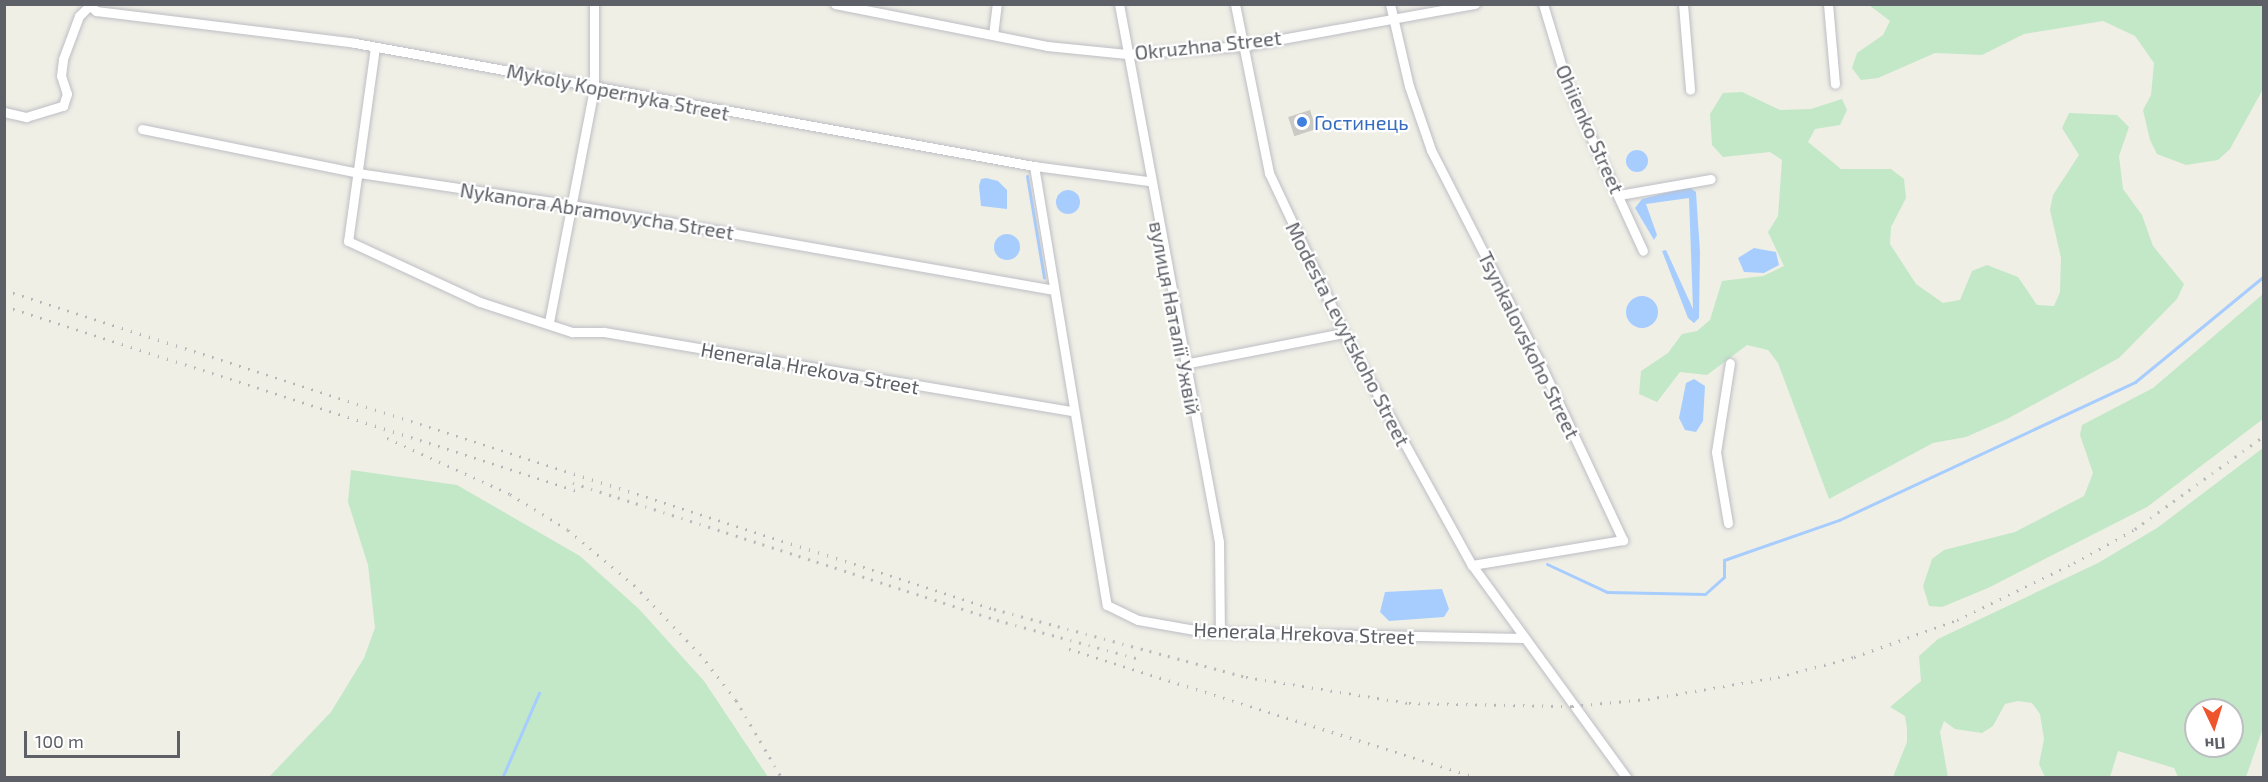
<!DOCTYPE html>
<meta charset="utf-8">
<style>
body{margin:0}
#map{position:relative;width:2268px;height:782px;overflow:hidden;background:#f0efe6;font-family:"Exo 2",sans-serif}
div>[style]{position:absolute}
.green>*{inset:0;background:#c2e8c7}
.water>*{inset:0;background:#a7cdff}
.round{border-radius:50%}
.stream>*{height:3px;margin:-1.5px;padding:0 1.5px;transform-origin:1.5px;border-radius:1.5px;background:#a7cdff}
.building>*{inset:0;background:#cbc9c3;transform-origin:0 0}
.roads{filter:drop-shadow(0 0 2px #bdbec5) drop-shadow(0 0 2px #bdbec5)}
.street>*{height:9px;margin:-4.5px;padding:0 4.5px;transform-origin:4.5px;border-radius:4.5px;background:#fff}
.rail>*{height:3px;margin-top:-1.5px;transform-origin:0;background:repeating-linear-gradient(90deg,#b6b7b8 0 1.5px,transparent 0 9.5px)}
.dots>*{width:16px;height:16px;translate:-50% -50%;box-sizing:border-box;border:3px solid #fff;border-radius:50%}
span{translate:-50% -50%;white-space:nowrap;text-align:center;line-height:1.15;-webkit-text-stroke:4.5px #fff;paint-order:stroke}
.street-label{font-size:20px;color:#5d6067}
.shop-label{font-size:20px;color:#366cbe}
.left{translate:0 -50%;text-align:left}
.frame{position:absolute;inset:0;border:6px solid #5d6067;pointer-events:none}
.north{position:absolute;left:2184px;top:698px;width:60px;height:60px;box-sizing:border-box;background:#fff;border:2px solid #bebfc2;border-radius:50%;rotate:176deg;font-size:16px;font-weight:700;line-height:24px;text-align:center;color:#5d6067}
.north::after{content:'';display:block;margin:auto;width:21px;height:27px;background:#ef552d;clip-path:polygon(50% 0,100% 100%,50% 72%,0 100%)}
.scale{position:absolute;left:24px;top:731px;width:156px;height:27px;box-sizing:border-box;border:3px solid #5d6067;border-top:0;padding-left:8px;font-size:18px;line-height:21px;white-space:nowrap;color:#5d6067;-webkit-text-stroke:4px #fff;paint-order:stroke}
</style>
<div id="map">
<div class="green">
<i style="clip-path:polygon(1869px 5px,2263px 5px,2263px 89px,2230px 149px,2218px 160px,2186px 165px,2157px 154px,2150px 140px,2143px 110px,2151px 95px,2154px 63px,2135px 36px,2103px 21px,2024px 34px,1982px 55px,1935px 53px,1878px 78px,1861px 80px,1852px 68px,1857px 53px,1883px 35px,1890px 21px)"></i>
<i style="clip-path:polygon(1742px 92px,1780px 110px,1811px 109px,1842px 99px,1847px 110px,1840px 125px,1815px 129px,1808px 142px,1841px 169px,1891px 169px,1904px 179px,1906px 198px,1891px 227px,1890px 244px,1916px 284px,1943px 303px,1960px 300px,1972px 271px,1987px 265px,2018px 277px,2037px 305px,2054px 306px,2060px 292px,2061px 258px,2050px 210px,2053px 195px,2079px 155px,2062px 128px,2069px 113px,2117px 115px,2129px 127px,2119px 156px,2123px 189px,2142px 215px,2153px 246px,2184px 284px,2177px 299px,2119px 358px,2007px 419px,1966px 437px,1933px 443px,1829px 499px,1778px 363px,1768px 350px,1747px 345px,1707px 375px,1680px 372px,1657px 402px,1639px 394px,1641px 371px,1668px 353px,1682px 334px,1697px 331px,1710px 320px,1722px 281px,1763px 276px,1784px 266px,1768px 232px,1778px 216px,1782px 160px,1770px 152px,1723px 157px,1712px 145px,1710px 114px,1723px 93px)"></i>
<i style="clip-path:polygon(2263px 294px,2263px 419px,2147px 507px,1988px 588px,1942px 607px,1929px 606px,1923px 586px,1932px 559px,1944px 550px,2015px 532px,2084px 496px,2093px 473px,2080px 435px,2082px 425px,2153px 388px)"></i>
<i style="clip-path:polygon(evenodd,2263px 448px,2263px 728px,2246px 777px,2178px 777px,2174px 768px,2118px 751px,2110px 777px,2045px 777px,2039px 764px,2044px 739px,2040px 714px,2032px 703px,2018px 701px,2005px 704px,1993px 726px,1982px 733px,1955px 729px,1944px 721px,1940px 732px,1948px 777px,1893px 777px,1907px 742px,1907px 729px,1905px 716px,1890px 707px,1921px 681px,1919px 656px,1938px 639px,2098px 563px,2157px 528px,2263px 448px,2196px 710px,2232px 710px,2232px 746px,2196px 746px,2196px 710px)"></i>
<i style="clip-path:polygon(351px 470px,457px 485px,580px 556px,639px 609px,704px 681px,768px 777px,269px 777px,331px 712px,364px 658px,375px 628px,368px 565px,348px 502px)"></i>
</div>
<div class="water">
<i class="round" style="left:1626px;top:150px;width:22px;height:22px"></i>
<i style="clip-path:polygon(986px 178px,998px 181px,1007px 190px,1007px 209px,981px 206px,979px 186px,981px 179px)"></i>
<i style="clip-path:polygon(1689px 187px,1696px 192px,1700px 252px,1699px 318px,1694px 323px,1688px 318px,1662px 251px,1666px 250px,1693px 309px,1689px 198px,1646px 204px,1657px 235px,1654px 240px,1635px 208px,1642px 199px)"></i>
<i class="round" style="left:1056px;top:190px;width:24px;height:24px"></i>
<i class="round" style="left:994px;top:234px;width:26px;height:26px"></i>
<i style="clip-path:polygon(1754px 248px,1776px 252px,1779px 265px,1764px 273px,1744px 272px,1738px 258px)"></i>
<i class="round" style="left:1626px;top:296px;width:32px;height:32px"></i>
<i style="clip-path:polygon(1694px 379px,1705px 386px,1703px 421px,1696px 432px,1685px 430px,1679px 418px,1686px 383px)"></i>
<i style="clip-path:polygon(1442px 589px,1449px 609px,1444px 617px,1389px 621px,1380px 612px,1385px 592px)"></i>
</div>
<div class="stream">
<i style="left:1027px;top:176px;width:103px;rotate:80.5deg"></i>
<i style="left:1547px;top:564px;width:66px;rotate:25deg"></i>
<i style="left:1607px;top:592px;width:98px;rotate:1.2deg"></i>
<i style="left:1705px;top:594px;width:25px;rotate:-42deg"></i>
<i style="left:1724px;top:577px;width:17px;rotate:-90deg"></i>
<i style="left:1724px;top:560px;width:122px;rotate:-19.2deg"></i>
<i style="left:1839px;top:520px;width:327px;rotate:-25deg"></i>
<i style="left:2135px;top:382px;width:167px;rotate:-39.4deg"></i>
<i style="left:502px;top:778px;width:93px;rotate:-66.5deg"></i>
</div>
<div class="building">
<i style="left:1310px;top:110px;width:20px;height:23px;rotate:72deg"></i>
</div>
<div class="roads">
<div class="street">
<i style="left:88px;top:4px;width:11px;rotate:41deg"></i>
<i style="left:96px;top:11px;width:261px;rotate:7deg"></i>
<i style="left:355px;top:43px;width:690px;rotate:10.27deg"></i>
<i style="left:1034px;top:166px;width:115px;rotate:7.5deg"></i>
<i style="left:835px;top:4px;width:216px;rotate:11.2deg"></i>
<i style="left:1047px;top:46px;width:80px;rotate:5.7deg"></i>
<i style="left:1127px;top:54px;width:116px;rotate:-3.9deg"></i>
<i style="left:1243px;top:46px;width:236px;rotate:-10.3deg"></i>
<i style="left:1119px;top:4px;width:547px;rotate:79.47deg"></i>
<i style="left:1219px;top:542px;width:89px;rotate:89.4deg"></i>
<i style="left:1235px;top:4px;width:172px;rotate:78.6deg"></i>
<i style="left:1269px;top:173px;width:183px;rotate:64.8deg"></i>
<i style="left:1347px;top:339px;width:258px;rotate:61.1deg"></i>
<i style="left:1472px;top:565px;width:263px;rotate:54deg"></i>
<i style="left:1390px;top:4px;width:84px;rotate:77deg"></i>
<i style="left:1409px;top:86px;width:68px;rotate:71deg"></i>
<i style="left:1431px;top:150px;width:237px;rotate:62.9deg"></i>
<i style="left:1539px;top:361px;width:198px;rotate:64.9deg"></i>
<i style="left:1623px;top:540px;width:153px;rotate:170.6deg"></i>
<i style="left:1543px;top:4px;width:87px;rotate:73.2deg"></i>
<i style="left:1568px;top:87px;width:180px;rotate:65.4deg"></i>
<i style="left:1683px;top:4px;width:86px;rotate:85.3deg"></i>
<i style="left:1828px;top:4px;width:80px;rotate:85deg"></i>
<i style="left:993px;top:35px;width:31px;rotate:-83deg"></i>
<i style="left:375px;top:47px;width:196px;rotate:97.9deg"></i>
<i style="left:348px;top:241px;width:145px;rotate:24.8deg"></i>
<i style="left:480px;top:302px;width:97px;rotate:18.1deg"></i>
<i style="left:572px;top:332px;width:32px"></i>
<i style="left:604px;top:332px;width:476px;rotate:9.6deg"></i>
<i style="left:4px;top:112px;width:23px;rotate:13deg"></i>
<i style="left:26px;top:117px;width:39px;rotate:-17deg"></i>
<i style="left:63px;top:106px;width:13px;rotate:-72deg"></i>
<i style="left:67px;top:94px;width:19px;rotate:-108deg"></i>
<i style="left:61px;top:76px;width:17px;rotate:-83deg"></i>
<i style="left:63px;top:59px;width:46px;rotate:-69.6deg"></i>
<i style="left:79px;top:16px;width:14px;rotate:-45deg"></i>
<i style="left:142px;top:129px;width:221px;rotate:11.5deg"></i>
<i style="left:359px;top:173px;width:215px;rotate:8.5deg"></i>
<i style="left:572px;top:205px;width:488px;rotate:10deg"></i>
<i style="left:1034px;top:166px;width:445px;rotate:80.6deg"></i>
<i style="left:1107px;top:605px;width:34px;rotate:26deg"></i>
<i style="left:1138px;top:620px;width:69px;rotate:10deg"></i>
<i style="left:1206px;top:632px;width:317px;rotate:1.1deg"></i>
<i style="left:1619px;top:195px;width:93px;rotate:-9.9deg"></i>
<i style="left:549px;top:322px;width:237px;rotate:-79.1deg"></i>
<i style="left:594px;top:89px;width:85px;rotate:-90deg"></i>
<i style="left:1184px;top:364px;width:163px;rotate:-11deg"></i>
<i style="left:1728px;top:523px;width:72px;rotate:-99.6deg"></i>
<i style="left:1716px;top:452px;width:90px;rotate:-81.1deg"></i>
</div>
</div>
<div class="rail">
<i style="left:4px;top:290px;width:1040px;rotate:17.86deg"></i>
<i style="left:994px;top:609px;width:261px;rotate:15.1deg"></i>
<i style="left:1246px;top:677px;width:165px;rotate:9.1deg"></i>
<i style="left:1409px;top:703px;width:163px;rotate:1.1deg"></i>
<i style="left:1572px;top:706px;width:76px;rotate:-5.3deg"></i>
<i style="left:1648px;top:699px;width:132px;rotate:-9.6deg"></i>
<i style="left:1778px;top:677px;width:79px;rotate:-14.7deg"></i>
<i style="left:1854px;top:657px;width:109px;rotate:-19.8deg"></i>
<i style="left:1957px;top:620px;width:130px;rotate:-26deg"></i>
<i style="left:2074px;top:563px;width:70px;rotate:-29.1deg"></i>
<i style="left:2135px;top:529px;width:159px;rotate:-35.8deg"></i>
<i style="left:4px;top:306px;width:606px;rotate:17.87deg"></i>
<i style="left:387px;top:438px;width:135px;rotate:24.5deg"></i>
<i style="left:510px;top:494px;width:68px;rotate:31.8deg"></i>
<i style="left:568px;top:530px;width:86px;rotate:39.8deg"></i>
<i style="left:634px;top:585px;width:95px;rotate:46.3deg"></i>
<i style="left:700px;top:654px;width:58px;rotate:52deg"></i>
<i style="left:736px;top:700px;width:91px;rotate:59.5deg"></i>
<i style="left:573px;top:483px;width:446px;rotate:17.9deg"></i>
<i style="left:997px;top:620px;width:151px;rotate:15.3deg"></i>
<i style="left:1069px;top:649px;width:429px;rotate:17.5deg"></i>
</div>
<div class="dots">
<i style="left:1302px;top:122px;background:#3f7fe0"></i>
</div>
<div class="street-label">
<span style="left:1208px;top:45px;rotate:-6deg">Okruzhna Street</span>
<span style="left:618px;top:92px;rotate:11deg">Mykoly Kopernyka Street</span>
<span style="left:1590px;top:129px;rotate:66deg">Ohiienko Street</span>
<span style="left:597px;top:211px;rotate:9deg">Nykanora Abramovycha Street</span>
<span style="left:1175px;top:318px;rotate:79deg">вулиця Наталії Ужвій</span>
<span style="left:1348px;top:334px;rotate:63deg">Modesta Levytskoho Street</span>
<span style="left:1529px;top:345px;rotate:64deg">Tsynkalovskoho Street</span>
<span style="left:810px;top:368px;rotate:10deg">Henerala Hrekova Street</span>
<span style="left:1304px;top:633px;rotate:2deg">Henerala Hrekova Street</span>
</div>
<div class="shop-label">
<span class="left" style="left:1314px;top:122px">Гостинець</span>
</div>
<div class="frame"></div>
<div class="north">Пн</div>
<div class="scale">100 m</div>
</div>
